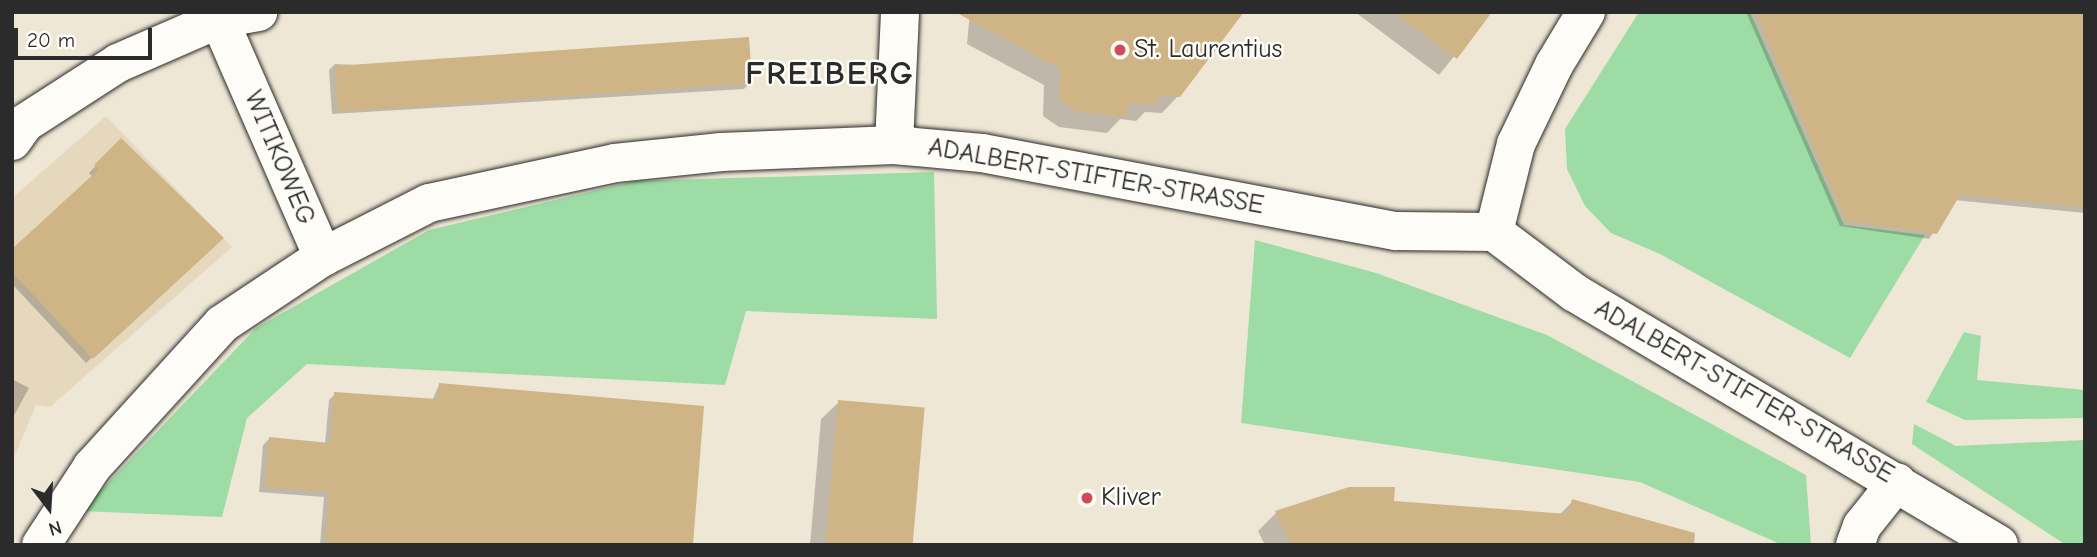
<!DOCTYPE html>
<style>
body{margin:0}
#map{position:relative;width:2097px;height:557px;overflow:hidden;background:#efe7d5;font-family:"Comic Neue",sans-serif}
div>[style]{position:absolute}
.built>*{inset:0;background:#e5d8bd}
.green>*{inset:0;background:#9ddca4}
.shadow>*{inset:0;background:#0003}
.building>*{inset:0;background:#cfb586;transform-origin:0 0}
.roads{filter:drop-shadow(0 0 2px #2b2b2b) drop-shadow(0 0 2px #2b2b2b)}
.minor>*{height:38px;margin:-19px;padding:0 19px;transform-origin:19px;border-radius:19px;background:#fdfcf7}
.dots>*{width:19px;height:19px;translate:-50% -50%;box-sizing:border-box;border:4px solid #fdfcf7;border-radius:50%}
span{translate:-50% -50%;white-space:nowrap;text-align:center;line-height:1.15;-webkit-text-stroke:5px #fdfcf7;paint-order:stroke}
.poi-label{font-size:26px;color:#2b2b2b}
.left{translate:0 -50%;text-align:left}
.street-label{font-size:26px;color:#2b2b2b}
.district-label{font-size:33px;color:#2b2b2b;font-weight:700;letter-spacing:2px}
.frame{position:absolute;inset:0;border:14px solid #2b2b2b;pointer-events:none}
.north{position:absolute;left:14px;top:473px;width:70px;height:70px;-webkit-text-stroke:5px #fdfcf7;paint-order:stroke;rotate:163deg;font-size:19px;font-weight:700;line-height:28px;text-align:center;color:#2b2b2b}
.north::after{content:'';display:block;margin:auto;width:24px;height:32px;background:#2b2b2b;clip-path:polygon(50% 0,100% 100%,50% 72%,0 100%)}
.scale{position:absolute;left:14px;top:28px;width:138px;height:32px;box-sizing:border-box;border:4px solid #2b2b2b;border-top:0;padding-left:9px;font-size:21px;line-height:24px;white-space:nowrap;color:#2b2b2b;-webkit-text-stroke:5px #fdfcf7;paint-order:stroke}
</style>
<div id="map">
<div class="built">
<i style="clip-path:polygon(106px 116px,232px 247px,50px 407px,36px 405px,12px 462px,12px 198px)"></i>
</div>
<div class="green">
<i style="clip-path:polygon(1639px 12px,1750px 12px,1844px 225px,1925px 235px,1850px 358px,1660px 254px,1611px 233px,1585px 206px,1567px 169px,1565px 129px)"></i>
<i style="clip-path:polygon(934px 172px,937px 319px,746px 311px,725px 385px,307px 364px,247px 418px,222px 517px,81px 511px,256px 328px,429px 230px,635px 181px)"></i>
<i style="clip-path:polygon(1255px 240px,1376px 273px,1547px 335px,1806px 475px,1811px 545px,1782px 545px,1640px 482px,1241px 423px)"></i>
<i style="clip-path:polygon(1964px 332px,1981px 336px,1977px 380px,2085px 390px,2085px 418px,1965px 420px,1926px 402px)"></i>
<i style="clip-path:polygon(1914px 424px,1956px 446px,2085px 440px,2085px 545px,2066px 545px,1912px 444px)"></i>
</div>
<div class="shadow">
<i style="clip-path:polygon(970px 12px,1178px 96px,1162px 113px,1145px 112px,1136px 121px,1120px 119px,1107px 133px,1059px 127px,1043px 116px,1044px 85px,967px 44px)"></i>
<i style="clip-path:polygon(1355px 12px,1490px 12px,1439px 75px)"></i>
<i style="clip-path:polygon(1746px 12px,2085px 12px,2085px 213px,1954px 200px,1929px 239px,1840px 226px)"></i>
<i style="clip-path:polygon(335px 64px,750px 83px,744px 89px,332px 114px,329px 70px)"></i>
<i style="clip-path:polygon(121px 140px,221px 238px,86px 363px,12px 284px,12px 252px,93px 177px,89px 173px)"></i>
<i style="clip-path:polygon(12px 379px,29px 388px,12px 419px)"></i>
<i style="clip-path:polygon(439px 385px,691px 545px,320px 545px,324px 497px,259px 492px,263px 445px,269px 439px,325px 444px,329px 400px,335px 394px,432px 401px)"></i>
<i style="clip-path:polygon(839px 402px,911px 545px,810px 545px,821px 419px)"></i>
<i style="clip-path:polygon(1573px 501px,1677px 545px,1265px 545px,1258px 531px,1276px 513px,1559px 515px)"></i>
</div>
<div class="building">
<i style="clip-path:polygon(955px 12px,1244px 12px,1180px 97px,1161px 96px,1154px 105px,1130px 103px,1125px 117px,1075px 111px,1059px 99px,1060px 69px)"></i>
<i style="clip-path:polygon(1393px 12px,1492px 12px,1457px 59px)"></i>
<i style="clip-path:polygon(1755px 12px,2085px 12px,2085px 207px,1960px 195px,1937px 234px,1846px 221px)"></i>
<i style="left:749px;top:37px;width:46px;height:415px;rotate:86deg"></i>
<i style="clip-path:polygon(121px 138px,224px 238px,93px 359px,12px 272px,12px 249px,98px 170px,94px 165px)"></i>
<i style="clip-path:polygon(439px 383px,704px 406px,693px 545px,325px 545px,329px 492px,265px 487px,269px 437px,330px 443px,334px 392px,437px 399px)"></i>
<i style="left:838px;top:400px;width:87px;height:146px;rotate:5deg"></i>
<i style="clip-path:polygon(1349px 487px,1395px 487px,1394px 501px,1569px 514px,1572px 499px,1695px 533px,1694px 545px,1291px 545px,1275px 511px)"></i>
</div>
<div class="roads">
<div class="minor">
<i style="left:219px;top:19px;width:260px;rotate:66.4deg"></i>
<i style="left:12px;top:141px;width:22px;rotate:-54deg"></i>
<i style="left:25px;top:123px;width:111px;rotate:-32.8deg"></i>
<i style="left:118px;top:63px;width:110px;rotate:-23.5deg"></i>
<i style="left:219px;top:19px;width:40px;rotate:-10deg"></i>
<i style="left:894px;top:145px;width:133px;rotate:-87.4deg"></i>
<i style="left:1494px;top:232px;width:91px;rotate:-76deg"></i>
<i style="left:1516px;top:144px;width:88px;rotate:-64.3deg"></i>
<i style="left:1554px;top:65px;width:62px;rotate:-58.9deg"></i>
<i style="left:41px;top:545px;width:93px;rotate:-56.8deg"></i>
<i style="left:92px;top:467px;width:193px;rotate:-47.7deg"></i>
<i style="left:222px;top:324px;width:121px;rotate:-33.6deg"></i>
<i style="left:323px;top:257px;width:119px;rotate:-27deg"></i>
<i style="left:429px;top:203px;width:190px;rotate:-12.1deg"></i>
<i style="left:615px;top:163px;width:107px;rotate:-5.9deg"></i>
<i style="left:721px;top:152px;width:173px;rotate:-2.3deg"></i>
<i style="left:894px;top:145px;width:88px;rotate:5.2deg"></i>
<i style="left:982px;top:153px;width:421px;rotate:10.7deg"></i>
<i style="left:1396px;top:231px;width:98px;rotate:0.6deg"></i>
<i style="left:1494px;top:232px;width:101px;rotate:37deg"></i>
<i style="left:1575px;top:293px;width:493px;rotate:30.7deg"></i>
<i style="left:1855px;top:545px;width:20px;rotate:-70deg"></i>
<i style="left:1862px;top:526px;width:56px;rotate:-51.5deg"></i>
</div>
</div>
<div class="dots">
<i style="left:1120px;top:50px;background:#d1495b"></i>
<i style="left:1087px;top:498px;background:#d1495b"></i>
</div>
<div class="poi-label">
<span class="left" style="left:1134px;top:50px">St. Laurentius</span>
<span class="left" style="left:1101px;top:498px">Kliver</span>
</div>
<div class="street-label">
<span style="left:279px;top:158px;rotate:67deg">WITIKOWEG</span>
<span style="left:1096px;top:177px;rotate:10deg">ADALBERT-STIFTER-STRASSE</span>
<span style="left:1744px;top:392px;rotate:30deg">ADALBERT-STIFTER-STRASSE</span>
</div>
<div class="district-label">
<span style="left:830px;top:74px">FREIBERG</span>
</div>
<div class="frame"></div>
<div class="north">N</div>
<div class="scale">20 m</div>
</div>
